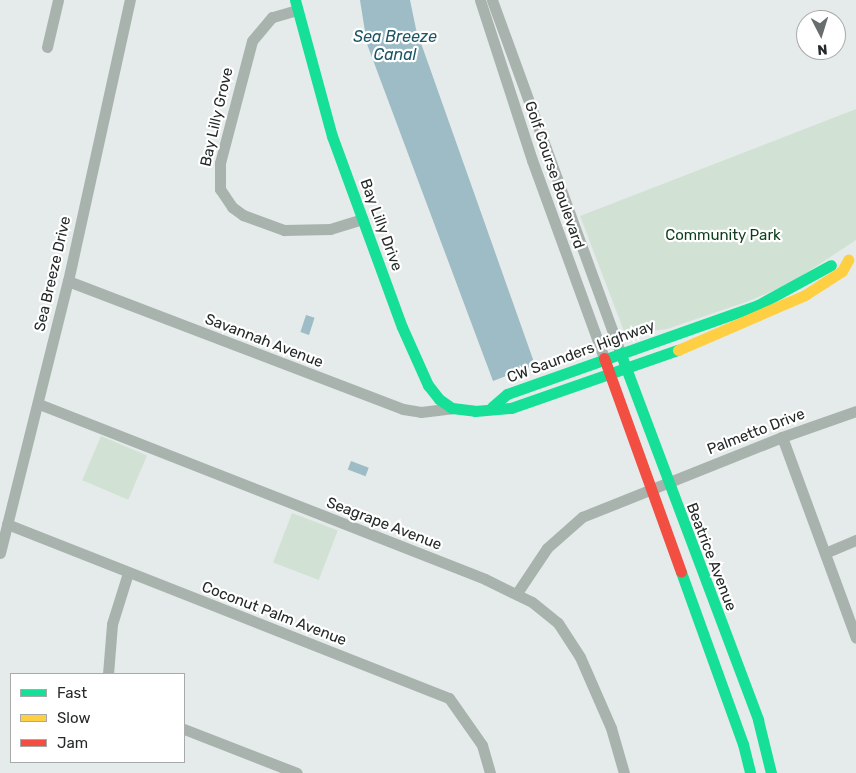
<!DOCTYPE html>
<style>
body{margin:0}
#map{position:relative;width:856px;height:773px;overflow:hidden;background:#e5ebea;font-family:Rubik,sans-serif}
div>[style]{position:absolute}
.green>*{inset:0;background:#d1e2d5;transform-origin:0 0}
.water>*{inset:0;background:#9dbcc6;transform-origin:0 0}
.street>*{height:11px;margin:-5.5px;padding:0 5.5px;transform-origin:5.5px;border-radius:5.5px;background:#a9b3ae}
.fast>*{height:11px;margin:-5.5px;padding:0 5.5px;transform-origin:5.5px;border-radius:5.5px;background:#16e098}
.slow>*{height:11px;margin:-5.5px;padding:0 5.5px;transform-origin:5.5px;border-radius:5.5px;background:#ffcf43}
.jam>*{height:11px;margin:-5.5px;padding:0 5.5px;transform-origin:5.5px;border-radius:5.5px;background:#f24e42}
span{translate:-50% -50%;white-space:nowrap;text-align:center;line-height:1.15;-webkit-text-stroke:4.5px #fff;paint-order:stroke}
.street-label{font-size:15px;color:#252a29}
.park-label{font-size:15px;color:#0d3e1b}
.water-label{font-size:16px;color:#1d5667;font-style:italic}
.legend{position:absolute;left:10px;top:673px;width:175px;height:90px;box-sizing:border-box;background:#fff;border:1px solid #a8aaa9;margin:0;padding:6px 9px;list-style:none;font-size:15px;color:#252a29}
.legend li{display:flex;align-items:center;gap:10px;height:25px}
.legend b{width:25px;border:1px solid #a8aaa9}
.north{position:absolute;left:796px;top:10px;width:50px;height:50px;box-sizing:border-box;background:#fff;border:1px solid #a8aaa9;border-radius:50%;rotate:175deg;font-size:14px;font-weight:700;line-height:20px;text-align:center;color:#252a29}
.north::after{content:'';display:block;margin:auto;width:18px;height:22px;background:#686e6d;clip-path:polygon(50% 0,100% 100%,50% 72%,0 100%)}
</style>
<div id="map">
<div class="green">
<i style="clip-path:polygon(856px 109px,856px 240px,791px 283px,749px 301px,667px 329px,625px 334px,580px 216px)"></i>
<i style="left:101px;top:436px;width:50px;height:48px;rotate:23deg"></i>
<i style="left:292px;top:513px;width:49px;height:53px;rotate:21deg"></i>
</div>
<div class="water">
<i style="clip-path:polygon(360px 0,410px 0,416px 29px,535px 365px,493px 381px,367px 44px)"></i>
<i style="left:306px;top:315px;width:9px;height:18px;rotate:18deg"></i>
<i style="left:351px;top:461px;width:19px;height:9px;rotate:21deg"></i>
</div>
<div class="street">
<i style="left:480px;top:0;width:168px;rotate:72deg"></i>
<i style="left:532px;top:160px;width:211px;rotate:70deg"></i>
<i style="left:492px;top:0;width:375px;rotate:70deg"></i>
<i style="left:297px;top:10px;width:26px;rotate:164deg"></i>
<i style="left:272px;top:17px;width:31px;rotate:130deg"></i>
<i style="left:252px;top:41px;width:126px;rotate:104.7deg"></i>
<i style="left:220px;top:163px;width:26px;rotate:90deg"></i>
<i style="left:220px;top:189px;width:22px;rotate:56deg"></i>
<i style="left:232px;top:207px;width:14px;rotate:36deg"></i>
<i style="left:243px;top:215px;width:44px;rotate:20.1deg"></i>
<i style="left:284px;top:230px;width:46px;rotate:-1.2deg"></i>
<i style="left:330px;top:229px;width:34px;rotate:-17deg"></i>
<i style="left:47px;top:47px;width:48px;rotate:-76.8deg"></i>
<i style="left:68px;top:281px;width:359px;rotate:20.9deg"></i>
<i style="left:403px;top:409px;width:18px;rotate:9deg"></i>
<i style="left:421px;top:412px;width:31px;rotate:-7deg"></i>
<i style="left:39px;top:404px;width:479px;rotate:21.4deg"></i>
<i style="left:485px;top:579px;width:52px;rotate:26.1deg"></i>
<i style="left:532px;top:602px;width:33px;rotate:39deg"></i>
<i style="left:558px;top:623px;width:40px;rotate:57.1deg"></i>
<i style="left:580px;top:657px;width:77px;rotate:66.4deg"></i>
<i style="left:611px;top:728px;width:47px;rotate:73.9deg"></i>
<i style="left:782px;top:437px;width:214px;rotate:69.8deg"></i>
<i style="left:7px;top:524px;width:475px;rotate:21.5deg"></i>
<i style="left:449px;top:698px;width:57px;rotate:54.9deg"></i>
<i style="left:482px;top:745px;width:29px;rotate:74deg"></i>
<i style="left:0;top:553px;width:280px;rotate:-76deg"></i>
<i style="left:68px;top:281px;width:288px;rotate:-77.6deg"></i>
<i style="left:825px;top:553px;width:34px;rotate:-23deg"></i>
<i style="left:517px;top:593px;width:54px;rotate:-56.3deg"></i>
<i style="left:547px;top:548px;width:47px;rotate:-41.5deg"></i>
<i style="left:582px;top:517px;width:215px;rotate:-21.8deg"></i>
<i style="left:782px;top:437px;width:78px;rotate:-19.4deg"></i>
<i style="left:108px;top:674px;width:50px;rotate:-85.4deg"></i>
<i style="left:112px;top:624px;width:53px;rotate:-72.6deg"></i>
<i style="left:184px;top:729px;width:121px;rotate:21.3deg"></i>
</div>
<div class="fast">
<i style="left:295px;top:0;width:141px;rotate:74.8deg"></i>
<i style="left:332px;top:136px;width:203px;rotate:69.9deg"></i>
<i style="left:402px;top:327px;width:64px;rotate:65.9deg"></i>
<i style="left:428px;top:385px;width:18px;rotate:52deg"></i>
<i style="left:439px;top:399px;width:16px;rotate:35deg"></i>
<i style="left:452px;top:408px;width:23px;rotate:7deg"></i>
<i style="left:475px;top:411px;width:36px;rotate:-5deg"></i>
<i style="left:511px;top:408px;width:177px;rotate:-19.2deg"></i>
<i style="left:620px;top:352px;width:393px;rotate:69.4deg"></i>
<i style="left:758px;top:720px;width:55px;rotate:76.2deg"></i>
<i style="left:492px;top:407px;width:20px;rotate:-41deg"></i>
<i style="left:507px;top:394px;width:266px;rotate:-19.5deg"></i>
<i style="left:758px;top:305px;width:83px;rotate:-28.7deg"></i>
<i style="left:681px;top:572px;width:183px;rotate:70.2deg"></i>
<i style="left:743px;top:744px;width:30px;rotate:76deg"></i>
</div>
<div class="slow">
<i style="left:678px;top:350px;width:138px;rotate:-23.4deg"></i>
<i style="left:805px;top:295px;width:44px;rotate:-33deg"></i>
<i style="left:842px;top:271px;width:13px;rotate:-61deg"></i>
</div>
<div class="jam">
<i style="left:604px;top:358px;width:227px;rotate:70.2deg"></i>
</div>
<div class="street-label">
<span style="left:217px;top:117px;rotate:-77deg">Bay Lilly Grove</span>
<span style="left:554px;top:175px;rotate:71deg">Golf Course Boulevard</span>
<span style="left:381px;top:225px;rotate:70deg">Bay Lilly Drive</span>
<span style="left:53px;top:274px;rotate:-77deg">Sea Breeze Drive</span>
<span style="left:264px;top:341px;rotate:21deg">Savannah Avenue</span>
<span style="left:581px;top:352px;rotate:-20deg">CW Saunders Highway</span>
<span style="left:756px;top:432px;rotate:-21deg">Palmetto Drive</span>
<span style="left:384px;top:524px;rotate:21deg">Seagrape Avenue</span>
<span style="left:711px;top:557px;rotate:69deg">Beatrice Avenue</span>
<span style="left:274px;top:614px;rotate:21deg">Coconut Palm Avenue</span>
</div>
<div class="park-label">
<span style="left:723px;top:236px">Community Park</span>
</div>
<div class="water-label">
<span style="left:395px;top:46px">Sea Breeze<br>Canal</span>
</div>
<ul class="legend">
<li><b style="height:6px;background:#16e098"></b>Fast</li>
<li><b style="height:6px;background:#ffcf43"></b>Slow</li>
<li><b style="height:6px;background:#f24e42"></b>Jam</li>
</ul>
<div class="north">N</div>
</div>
